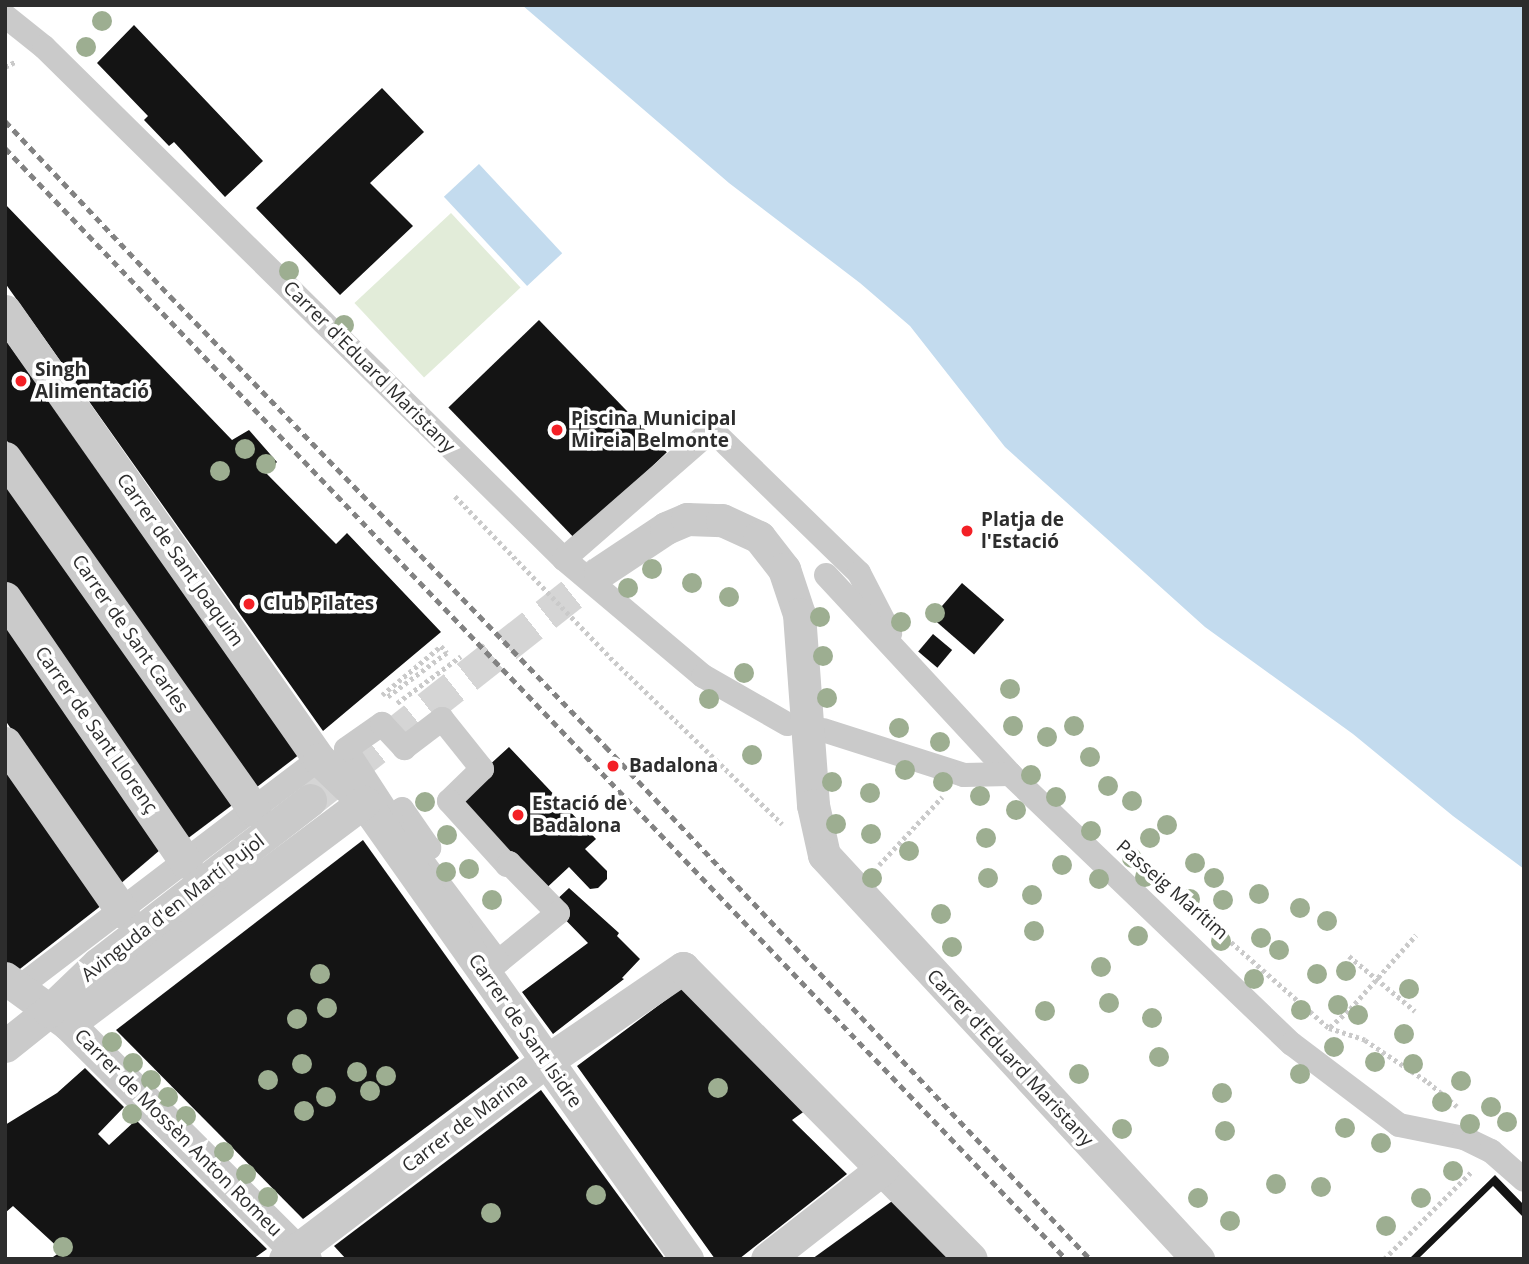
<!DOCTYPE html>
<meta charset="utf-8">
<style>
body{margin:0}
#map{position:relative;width:1529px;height:1264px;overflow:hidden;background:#fff;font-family:"Open Sans",sans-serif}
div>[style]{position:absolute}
.green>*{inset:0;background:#e2ecd9;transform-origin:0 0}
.water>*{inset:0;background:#c3dbee;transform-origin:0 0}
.building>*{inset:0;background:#141414;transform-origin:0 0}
.minor-tunnel>*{height:33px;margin-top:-16.5px;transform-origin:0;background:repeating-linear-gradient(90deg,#d5d5d5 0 33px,transparent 0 50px)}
.path>*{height:4.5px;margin-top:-2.25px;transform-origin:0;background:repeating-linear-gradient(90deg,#cacaca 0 3.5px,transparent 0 7px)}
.pedestrian>*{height:24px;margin:-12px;padding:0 12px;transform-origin:12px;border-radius:12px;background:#cacaca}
.minor>*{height:33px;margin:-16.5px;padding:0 16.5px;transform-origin:16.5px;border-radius:16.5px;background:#cacaca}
.rail>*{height:5px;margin-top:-2.5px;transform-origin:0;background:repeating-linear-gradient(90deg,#828282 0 7px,transparent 0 12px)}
.trees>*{width:20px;height:20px;margin:-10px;border-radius:50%;background:#9dae91}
.dots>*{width:19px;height:19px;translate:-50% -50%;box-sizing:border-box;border:4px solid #fff;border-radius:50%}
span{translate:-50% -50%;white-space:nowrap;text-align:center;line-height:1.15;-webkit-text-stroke:7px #fff;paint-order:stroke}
.street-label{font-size:19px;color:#2d2d2d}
.poi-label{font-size:19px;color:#2d2d2d;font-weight:700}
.left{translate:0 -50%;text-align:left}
.frame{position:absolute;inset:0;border:7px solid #2d2d2d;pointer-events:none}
</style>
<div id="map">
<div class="green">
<i style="left:451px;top:213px;width:102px;height:132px;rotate:47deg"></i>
</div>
<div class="water">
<i style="clip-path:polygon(522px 5px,1524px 5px,1524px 869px,1453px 816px,1353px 734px,1205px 627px,1005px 447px,910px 326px,860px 283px,729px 183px)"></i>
<i style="left:479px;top:164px;width:122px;height:48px;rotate:47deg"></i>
</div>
<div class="building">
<i style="clip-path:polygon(134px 25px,263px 161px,225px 197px,174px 142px,169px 146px,144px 120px,148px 116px,97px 63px)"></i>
<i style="clip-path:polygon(382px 88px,424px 132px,370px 183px,413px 226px,340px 295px,256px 208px)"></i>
<i style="clip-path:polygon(5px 204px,232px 440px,249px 430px,277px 462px,266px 473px,336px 544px,347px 533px,441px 632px,323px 731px,5px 283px)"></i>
<i style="left:539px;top:320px;width:184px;height:126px;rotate:46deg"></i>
<i style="clip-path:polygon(5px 339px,300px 754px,253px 790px,5px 438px)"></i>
<i style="clip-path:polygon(5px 480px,235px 803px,187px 839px,5px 580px)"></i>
<i style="left:962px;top:583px;width:56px;height:46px;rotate:41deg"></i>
<i style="clip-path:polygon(5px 617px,160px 850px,119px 885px,5px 720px)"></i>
<i style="left:933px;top:634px;width:25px;height:23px;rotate:40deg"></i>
<i style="clip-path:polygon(509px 747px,596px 839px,585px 849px,607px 871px,607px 879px,598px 888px,590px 889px,569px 867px,540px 894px,450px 801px)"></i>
<i style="clip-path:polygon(5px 764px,102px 905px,16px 972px,5px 962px)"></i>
<i style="clip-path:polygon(363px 840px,519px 1058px,303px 1219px,116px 1030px)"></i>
<i style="clip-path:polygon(569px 888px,619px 933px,617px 936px,640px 959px,622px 978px,624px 979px,553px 1034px,522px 992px,588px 943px,551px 905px)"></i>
<i style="clip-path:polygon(686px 985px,809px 1108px,792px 1120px,847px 1174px,739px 1259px,715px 1259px,577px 1066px)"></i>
<i style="clip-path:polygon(85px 1068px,124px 1107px,98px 1134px,109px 1145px,136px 1120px,267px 1249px,253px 1259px,50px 1259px,62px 1251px,13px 1206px,5px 1213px,5px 1125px,57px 1093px)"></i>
<i style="clip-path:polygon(541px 1090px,665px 1259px,346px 1259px,334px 1246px)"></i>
<i style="clip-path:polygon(1495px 1175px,1524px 1205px,1524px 1218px,1493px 1186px,1418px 1259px,1409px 1259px)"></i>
<i style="clip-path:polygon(895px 1199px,953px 1259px,812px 1259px)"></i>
</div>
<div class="minor-tunnel">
<i style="left:310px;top:800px;width:369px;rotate:-38.2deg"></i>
</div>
<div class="path">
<i style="left:5px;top:67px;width:13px;rotate:-27deg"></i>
<i style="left:455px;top:496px;width:231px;rotate:46.1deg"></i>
<i style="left:615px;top:662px;width:233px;rotate:44.1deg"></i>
<i style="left:382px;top:695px;width:77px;rotate:-39.7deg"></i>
<i style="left:441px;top:646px;width:9px;rotate:49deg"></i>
<i style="left:447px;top:653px;width:74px;rotate:143.3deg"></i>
<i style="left:397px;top:703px;width:79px;rotate:-36.3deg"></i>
<i style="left:879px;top:865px;width:93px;rotate:-47.2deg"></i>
<i style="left:1231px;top:942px;width:130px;rotate:41.3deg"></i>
<i style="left:1329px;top:1028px;width:38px;rotate:18deg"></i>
<i style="left:1365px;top:1040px;width:76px;rotate:33.7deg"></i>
<i style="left:1428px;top:1082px;width:38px;rotate:40deg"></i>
<i style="left:1349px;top:956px;width:86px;rotate:39.8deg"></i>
<i style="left:1330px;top:1027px;width:27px;rotate:-42deg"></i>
<i style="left:1350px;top:1009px;width:99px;rotate:-48.3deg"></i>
<i style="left:1384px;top:1259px;width:123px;rotate:-45deg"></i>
</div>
<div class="pedestrian">
<i style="left:5px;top:16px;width:50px;rotate:38.5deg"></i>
<i style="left:44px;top:47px;width:730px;rotate:44.56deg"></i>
<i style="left:564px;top:559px;width:182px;rotate:40.1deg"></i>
<i style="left:703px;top:676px;width:97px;rotate:29.7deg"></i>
<i style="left:564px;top:559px;width:196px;rotate:-41.1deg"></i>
<i style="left:712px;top:430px;width:205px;rotate:44.2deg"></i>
<i style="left:859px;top:573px;width:68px;rotate:62.7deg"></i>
<i style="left:826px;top:575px;width:271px;rotate:47.2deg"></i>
<i style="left:1010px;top:774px;width:390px;rotate:43.8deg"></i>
<i style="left:1292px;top:1044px;width:134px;rotate:37.1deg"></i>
<i style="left:1399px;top:1125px;width:66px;rotate:11.3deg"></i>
<i style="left:1464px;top:1138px;width:30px;rotate:26deg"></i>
<i style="left:1491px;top:1151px;width:44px;rotate:41.3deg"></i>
<i style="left:442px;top:719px;width:64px;rotate:51.3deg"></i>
<i style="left:482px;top:769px;width:46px;rotate:135.9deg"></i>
<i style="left:449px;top:801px;width:86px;rotate:47.8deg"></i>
<i style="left:507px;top:865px;width:3px;rotate:-45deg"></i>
<i style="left:509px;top:863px;width:70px;rotate:45.6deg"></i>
<i style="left:558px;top:913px;width:77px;rotate:140.8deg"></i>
<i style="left:498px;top:962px;width:133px;rotate:-127deg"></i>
<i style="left:418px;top:856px;width:14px;rotate:-36deg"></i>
<i style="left:429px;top:848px;width:47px;rotate:-124.7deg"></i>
<i style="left:402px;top:809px;width:14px;rotate:141deg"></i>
<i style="left:391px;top:818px;width:82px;rotate:-123.1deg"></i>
<i style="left:346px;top:749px;width:44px;rotate:-34.8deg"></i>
<i style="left:382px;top:724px;width:33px;rotate:47deg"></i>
<i style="left:404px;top:748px;width:48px;rotate:-37.3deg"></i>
<i style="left:823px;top:730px;width:148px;rotate:17.7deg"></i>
<i style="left:964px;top:775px;width:46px;rotate:-1.2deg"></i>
<i style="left:17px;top:989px;width:380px;rotate:-37.3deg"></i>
</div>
<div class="minor">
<i style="left:5px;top:311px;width:547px;rotate:54.97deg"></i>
<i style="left:319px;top:759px;width:62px;rotate:43.7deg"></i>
<i style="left:364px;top:802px;width:560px;rotate:54.75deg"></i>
<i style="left:5px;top:458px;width:431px;rotate:54.7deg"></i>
<i style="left:600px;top:572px;width:79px;rotate:-33.7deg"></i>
<i style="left:666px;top:528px;width:23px;rotate:-23deg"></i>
<i style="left:687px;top:519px;width:35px;rotate:2deg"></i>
<i style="left:722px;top:520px;width:41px;rotate:24.7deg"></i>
<i style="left:759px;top:537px;width:41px;rotate:52deg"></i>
<i style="left:784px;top:569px;width:47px;rotate:71.6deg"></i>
<i style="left:799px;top:614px;width:192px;rotate:85.8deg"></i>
<i style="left:813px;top:805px;width:51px;rotate:77.6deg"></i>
<i style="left:824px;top:855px;width:551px;rotate:47.21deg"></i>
<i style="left:5px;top:598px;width:320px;rotate:55.6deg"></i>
<i style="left:5px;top:743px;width:206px;rotate:55.1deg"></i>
<i style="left:5px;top:978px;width:78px;rotate:36.1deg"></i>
<i style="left:68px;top:1024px;width:334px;rotate:44.8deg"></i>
<i style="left:68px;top:1024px;width:370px;rotate:-36.9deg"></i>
<i style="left:5px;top:1046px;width:56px;rotate:-38.5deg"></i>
<i style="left:49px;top:1011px;width:68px;rotate:-43.8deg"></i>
<i style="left:98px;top:964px;width:268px;rotate:-37.7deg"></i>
<i style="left:285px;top:1259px;width:326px;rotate:-37.2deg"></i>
<i style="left:545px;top:1062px;width:167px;rotate:-34.3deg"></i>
<i style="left:683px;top:968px;width:409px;rotate:45.3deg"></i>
<i style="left:767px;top:1259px;width:146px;rotate:-38deg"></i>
</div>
<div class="rail">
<i style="left:5px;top:121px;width:241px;rotate:46.7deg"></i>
<i style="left:170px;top:296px;width:626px;rotate:45.97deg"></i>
<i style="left:605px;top:746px;width:706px;rotate:46.61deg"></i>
<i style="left:5px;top:148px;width:1536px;rotate:46.32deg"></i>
</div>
<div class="trees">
<i style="left:102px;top:21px"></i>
<i style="left:86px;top:47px"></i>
<i style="left:289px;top:271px"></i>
<i style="left:344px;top:325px"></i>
<i style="left:245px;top:449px"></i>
<i style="left:266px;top:464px"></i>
<i style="left:220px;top:471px"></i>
<i style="left:652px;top:569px"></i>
<i style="left:692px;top:583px"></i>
<i style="left:628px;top:588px"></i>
<i style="left:729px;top:597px"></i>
<i style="left:935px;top:613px"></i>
<i style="left:820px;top:617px"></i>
<i style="left:901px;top:622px"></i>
<i style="left:823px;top:656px"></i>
<i style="left:744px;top:673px"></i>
<i style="left:1010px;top:689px"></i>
<i style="left:827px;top:698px"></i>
<i style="left:709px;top:699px"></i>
<i style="left:1013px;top:726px"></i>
<i style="left:1074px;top:726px"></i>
<i style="left:899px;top:728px"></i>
<i style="left:1047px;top:737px"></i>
<i style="left:940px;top:742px"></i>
<i style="left:752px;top:755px"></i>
<i style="left:1090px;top:757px"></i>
<i style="left:905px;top:770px"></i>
<i style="left:1031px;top:775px"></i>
<i style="left:832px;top:782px"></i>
<i style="left:943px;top:782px"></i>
<i style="left:1108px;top:786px"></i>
<i style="left:870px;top:793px"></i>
<i style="left:980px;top:796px"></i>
<i style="left:1056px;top:797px"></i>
<i style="left:1132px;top:801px"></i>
<i style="left:425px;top:802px"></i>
<i style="left:1016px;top:810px"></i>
<i style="left:836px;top:824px"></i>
<i style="left:1167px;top:825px"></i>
<i style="left:1091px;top:831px"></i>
<i style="left:871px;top:834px"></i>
<i style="left:447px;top:835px"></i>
<i style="left:986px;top:838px"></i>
<i style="left:1150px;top:838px"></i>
<i style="left:909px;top:851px"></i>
<i style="left:1132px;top:858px"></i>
<i style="left:1195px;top:863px"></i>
<i style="left:1062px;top:865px"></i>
<i style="left:469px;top:869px"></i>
<i style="left:446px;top:872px"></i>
<i style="left:1145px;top:877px"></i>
<i style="left:872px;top:878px"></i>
<i style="left:988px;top:878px"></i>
<i style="left:1214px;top:878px"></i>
<i style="left:1099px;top:879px"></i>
<i style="left:1259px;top:894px"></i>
<i style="left:1032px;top:895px"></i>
<i style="left:1190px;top:899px"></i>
<i style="left:492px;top:900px"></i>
<i style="left:1223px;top:900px"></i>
<i style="left:1300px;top:908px"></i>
<i style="left:941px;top:914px"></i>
<i style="left:1327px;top:921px"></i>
<i style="left:1034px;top:931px"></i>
<i style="left:1138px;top:936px"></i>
<i style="left:1261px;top:938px"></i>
<i style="left:1221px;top:941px"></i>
<i style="left:952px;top:947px"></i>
<i style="left:1279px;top:950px"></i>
<i style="left:1101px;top:967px"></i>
<i style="left:1346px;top:971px"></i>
<i style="left:320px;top:974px"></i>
<i style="left:1317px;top:974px"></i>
<i style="left:1254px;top:979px"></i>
<i style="left:1409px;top:989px"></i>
<i style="left:1109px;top:1003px"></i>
<i style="left:1338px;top:1005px"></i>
<i style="left:327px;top:1008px"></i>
<i style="left:1301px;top:1010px"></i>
<i style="left:1045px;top:1011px"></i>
<i style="left:1358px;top:1015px"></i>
<i style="left:1152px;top:1018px"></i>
<i style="left:297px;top:1019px"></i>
<i style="left:1404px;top:1034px"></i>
<i style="left:112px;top:1042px"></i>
<i style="left:1334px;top:1047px"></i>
<i style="left:1159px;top:1057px"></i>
<i style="left:1375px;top:1062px"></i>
<i style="left:133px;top:1063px"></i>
<i style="left:302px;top:1064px"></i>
<i style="left:1413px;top:1064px"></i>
<i style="left:357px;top:1072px"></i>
<i style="left:1079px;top:1074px"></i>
<i style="left:1300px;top:1074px"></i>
<i style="left:386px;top:1076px"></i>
<i style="left:151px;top:1080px"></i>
<i style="left:268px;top:1080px"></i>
<i style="left:1461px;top:1081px"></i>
<i style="left:718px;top:1088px"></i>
<i style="left:370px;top:1091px"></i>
<i style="left:1222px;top:1093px"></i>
<i style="left:168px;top:1097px"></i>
<i style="left:326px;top:1097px"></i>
<i style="left:1442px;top:1102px"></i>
<i style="left:1491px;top:1107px"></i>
<i style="left:304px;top:1111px"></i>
<i style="left:132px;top:1114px"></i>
<i style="left:186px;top:1116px"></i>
<i style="left:1507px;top:1122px"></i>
<i style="left:1470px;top:1124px"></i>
<i style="left:1345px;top:1128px"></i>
<i style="left:1122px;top:1129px"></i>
<i style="left:1225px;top:1131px"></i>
<i style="left:1381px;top:1143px"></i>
<i style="left:224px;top:1152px"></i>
<i style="left:1453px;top:1171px"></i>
<i style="left:246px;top:1174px"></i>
<i style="left:1276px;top:1184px"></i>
<i style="left:1321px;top:1187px"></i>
<i style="left:596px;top:1195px"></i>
<i style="left:268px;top:1197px"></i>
<i style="left:1198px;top:1198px"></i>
<i style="left:1421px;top:1198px"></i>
<i style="left:491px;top:1213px"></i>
<i style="left:1230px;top:1221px"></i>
<i style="left:1386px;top:1226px"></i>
<i style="left:63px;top:1247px"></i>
</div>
<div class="dots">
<i style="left:21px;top:381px;background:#f32026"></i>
<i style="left:557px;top:430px;background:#f32026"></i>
<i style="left:967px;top:531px;background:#f32026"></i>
<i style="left:249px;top:604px;background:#f32026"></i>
<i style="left:613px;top:766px;background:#f32026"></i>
<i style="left:518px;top:815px;background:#f32026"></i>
</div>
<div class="street-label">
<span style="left:369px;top:367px;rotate:45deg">Carrer d'Eduard Maristany</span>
<span style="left:180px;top:560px;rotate:55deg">Carrer de Sant Joaquim</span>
<span style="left:130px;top:634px;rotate:55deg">Carrer de Sant Carles</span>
<span style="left:96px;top:730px;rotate:55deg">Carrer de Sant Llorenç</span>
<span style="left:1172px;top:890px;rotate:41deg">Passeig Marítim</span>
<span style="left:173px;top:908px;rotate:-38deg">Avinguda d'en Martí Pujol</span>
<span style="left:525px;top:1031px;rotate:55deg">Carrer de Sant Isidre</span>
<span style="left:1010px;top:1058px;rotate:47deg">Carrer d'Eduard Maristany</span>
<span style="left:465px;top:1123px;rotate:-37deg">Carrer de Marina</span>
<span style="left:178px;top:1133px;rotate:45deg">Carrer de Mossèn Anton Romeu</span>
</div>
<div class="poi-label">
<span class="left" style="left:35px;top:381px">Singh<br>Alimentació</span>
<span class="left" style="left:571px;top:430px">Piscina Municipal<br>Mireia Belmonte</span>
<span class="left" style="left:981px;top:531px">Platja de<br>l'Estació</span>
<span class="left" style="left:263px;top:604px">Club Pilates</span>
<span class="left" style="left:629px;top:766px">Badalona</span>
<span class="left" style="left:532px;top:815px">Estació de<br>Badalona</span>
</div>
<div class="frame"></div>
</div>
